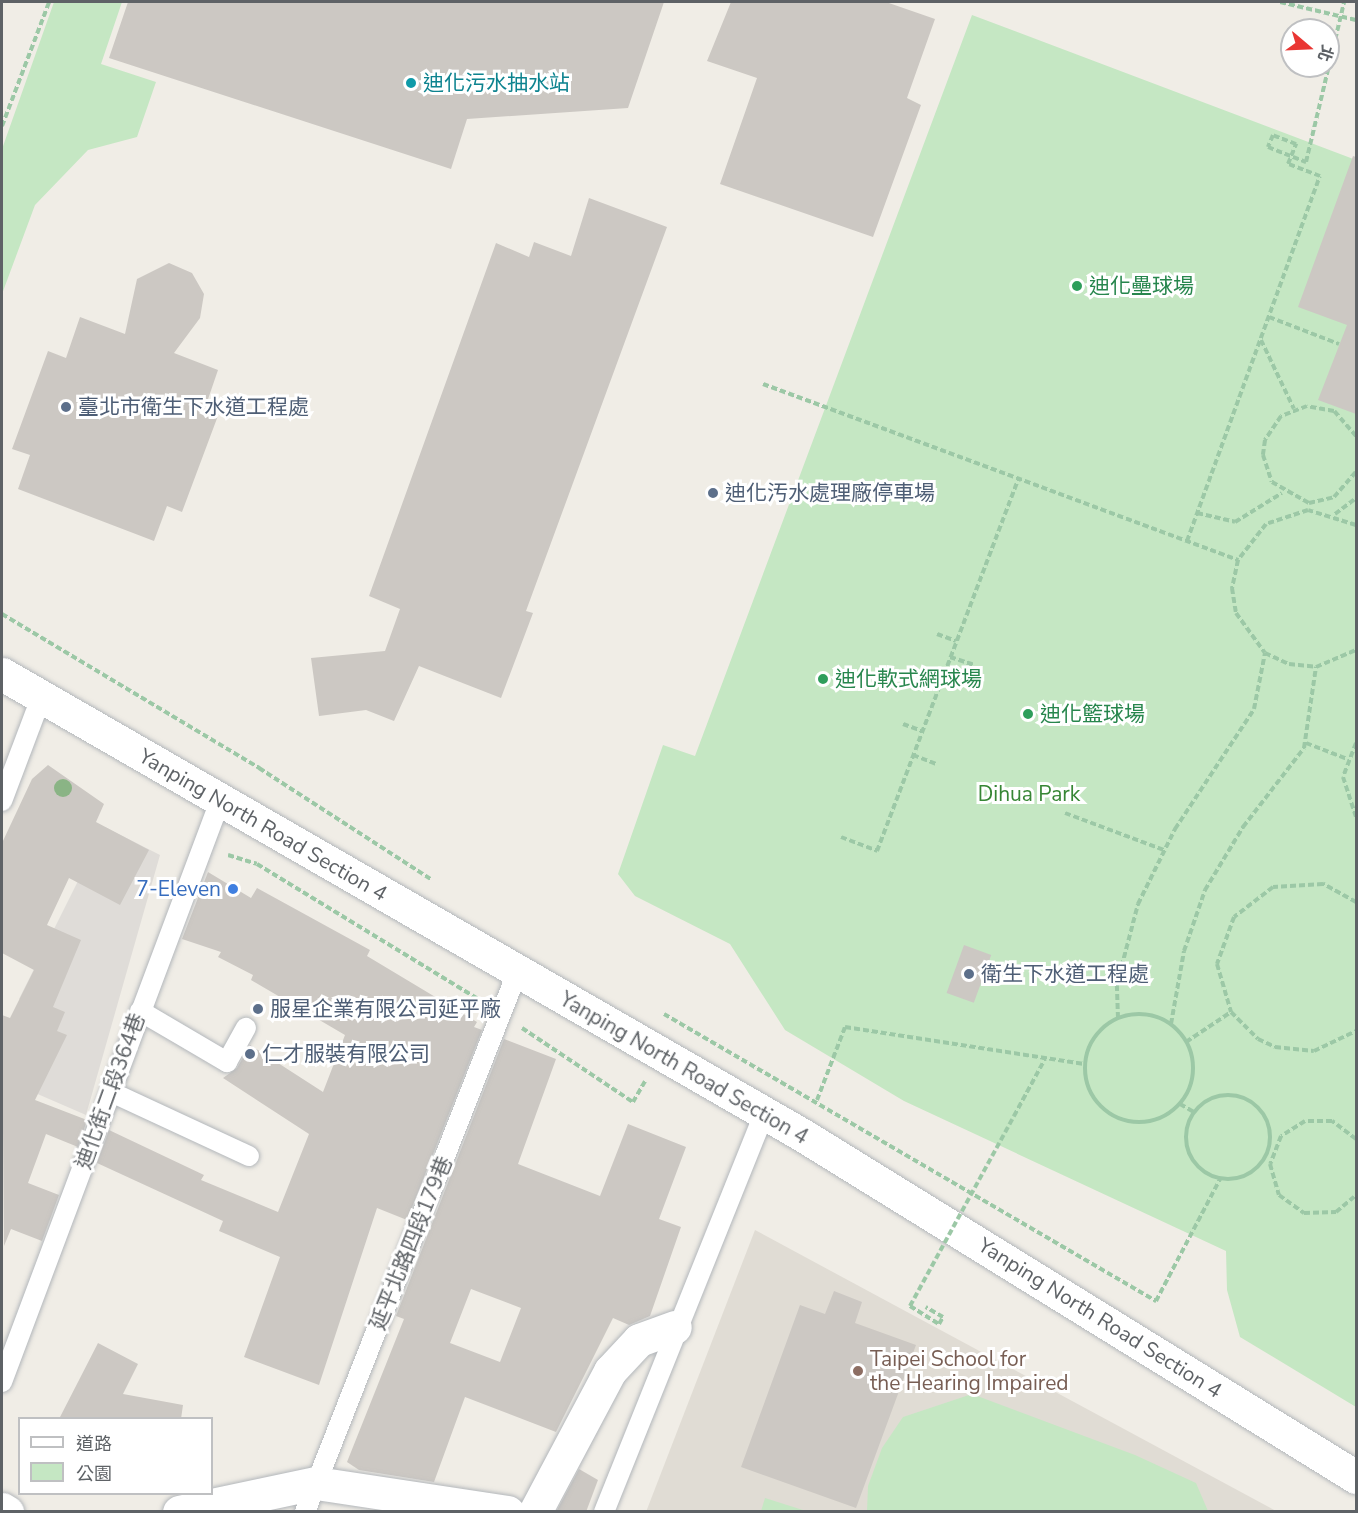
<!DOCTYPE html>
<meta charset="utf-8">
<style>
body{margin:0}
#map{position:relative;width:1358px;height:1513px;overflow:hidden;background:#f0ede6;font-family:"Nunito Sans","Noto Sans TC",sans-serif}
div>[style]{position:absolute}
.industrial>*{inset:0;background:#dfdcd8}
.education>*{inset:0;background:#e0dcd4}
.green>*{inset:0;background:#c5e7c3}
.building>*{inset:0;background:#ccc8c3;transform-origin:0 0}
.path>*{height:4px;margin-top:-2px;transform-origin:0;background:repeating-linear-gradient(90deg,#9cc8a6 0 6px,transparent 0 9px)}
.path>.ring{margin:-2px;padding:0;box-sizing:content-box;background:none;border:4px solid #9cc8a6;border-radius:50%}
.roads{filter:drop-shadow(0 0 2px #b3b7bb) drop-shadow(0 0 2px #b3b7bb)}
.service>*{height:20px;margin:-10px;padding:0 10px;transform-origin:10px;border-radius:10px;background:#fff}
.minor>*{height:33px;margin:-16.5px;padding:0 16.5px;transform-origin:16.5px;border-radius:16.5px;background:#fff}
.tertiary>*{height:33px;margin:-16.5px;padding:0 16.5px;transform-origin:16.5px;border-radius:16.5px;background:#fff}
.path-bridge>*{height:4px;margin-top:-2px;transform-origin:0;background:repeating-linear-gradient(90deg,#9cc8a6 0 6px,transparent 0 9px)}
.trees>*{width:18px;height:18px;margin:-9px;border-radius:50%;background:#8ab485}
.dots>*{width:16px;height:16px;translate:-50% -50%;box-sizing:border-box;border:3px solid #fff;border-radius:50%}
span{translate:-50% -50%;white-space:nowrap;text-align:center;line-height:1.15;-webkit-text-stroke:6px #fff;paint-order:stroke}
.culture-label{font-size:21px;color:#0d838f}
.left{translate:0 -50%;text-align:left}
.leisure-label{font-size:21px;color:#27864d}
.service-label{font-size:21px;color:#4e5e75}
.park-label{font-size:21px;color:#378635}
.street-label{font-size:21px;color:#5e6266}
.shop-label{font-size:21px;color:#366cbe}
.right{translate:-100% -50%;text-align:right}
.education-label{font-size:21px;color:#785e54}
.frame{position:absolute;inset:0;border:3px solid #5e6266;pointer-events:none}
.legend{position:absolute;left:18px;top:1417px;width:195px;height:78px;box-sizing:border-box;background:#fff;border:2px solid #bfc0c2;margin:0;padding:8px 10px;list-style:none;font-size:18px;color:#5e6266}
.legend li{display:flex;align-items:center;gap:12px;height:30px}
.legend b{width:30px;border:2px solid #bfc0c2}
.north{position:absolute;left:1280px;top:18px;width:60px;height:60px;box-sizing:border-box;background:#fff;border:2px solid #bfc0c2;border-radius:50%;rotate:109deg;font-size:16px;font-weight:700;line-height:24px;text-align:center;color:#5e6266}
.north::after{content:'';display:block;margin:auto;width:21px;height:27px;background:#e93633;clip-path:polygon(50% 0,100% 100%,50% 72%,0 100%)}
</style>
<div id="map">
<div class="industrial">
<i style="clip-path:polygon(105px 827px,160px 855px,86px 1115px,3px 1079px,34px 1005px,19px 999px)"></i>
</div>
<div class="education">
<i style="clip-path:polygon(755px 1230px,1276px 1511px,646px 1512px)"></i>
</div>
<div class="green">
<i style="clip-path:polygon(54px 2px,122px 2px,101px 64px,156px 82px,137px 137px,88px 150px,35px 205px,2px 294px,2px 149px)"></i>
<i style="clip-path:polygon(972px 15px,1356px 160px,1356px 1407px,1240px 1337px,1227px 1290px,1226px 1251px,904px 1101px,785px 1030px,730px 944px,635px 896px,618px 874px,663px 745px,695px 756px)"></i>
<i style="clip-path:polygon(972px 1394px,1135px 1455px,1196px 1483px,1208px 1511px,867px 1511px,868px 1486px,882px 1448px,903px 1417px)"></i>
<i style="clip-path:polygon(765px 1498px,806px 1511px,761px 1511px)"></i>
</div>
<div class="building">
<i style="clip-path:polygon(128px 2px,664px 2px,628px 108px,467px 119px,451px 169px,109px 58px)"></i>
<i style="clip-path:polygon(731px 2px,886px 2px,935px 19px,907px 98px,921px 105px,873px 237px,720px 184px,757px 78px,707px 61px)"></i>
<i style="clip-path:polygon(1353px 156px,1356px 157px,1356px 414px,1318px 400px,1347px 325px,1298px 307px)"></i>
<i style="clip-path:polygon(589px 198px,667px 227px,526px 611px,533px 613px,501px 698px,419px 666px,394px 721px,366px 710px,319px 716px,311px 658px,385px 651px,400px 609px,369px 596px,496px 243px,529px 257px,534px 242px,571px 256px)"></i>
<i style="clip-path:polygon(169px 263px,192px 273px,204px 294px,200px 318px,174px 353px,218px 370px,205px 408px,219px 413px,182px 512px,167px 506px,154px 541px,18px 489px,30px 455px,12px 449px,48px 351px,66px 358px,80px 317px,125px 334px,137px 279px)"></i>
<i style="clip-path:polygon(48px 765px,104px 804px,96px 822px,149px 850px,120px 905px,69px 878px,47px 925px,81px 940px,53px 1007px,65px 1012px,57px 1031px,67px 1035px,35px 1100px,87px 1120px,78px 1147px,46px 1134px,28px 1183px,59px 1195px,42px 1241px,11px 1229px,4px 1246px,2px 1015px,10px 1018px,34px 970px,2px 953px,2px 843px,32px 779px)"></i>
<i style="clip-path:polygon(208px 872px,251px 898px,257px 888px,370px 950px,367px 956px,477px 1022px,474px 1027px,482px 1030px,407px 1220px,377px 1208px,319px 1385px,244px 1357px,280px 1257px,219px 1231px,223px 1221px,97px 1163px,109px 1130px,204px 1175px,201px 1180px,278px 1212px,309px 1134px,223px 1078px,237px 1068px,250px 1045px,323px 1092px,345px 1035px,251px 980px,253px 975px,218px 957px,221px 952px,182px 939px)"></i>
<i style="left:964px;top:945px;width:29px;height:51px;rotate:20deg"></i>
<i style="clip-path:polygon(evenodd,504px 1039px,556px 1059px,518px 1164px,600px 1196px,628px 1124px,686px 1147px,659px 1219px,681px 1227px,650px 1316px,629px 1325px,613px 1318px,556px 1432px,465px 1397px,434px 1482px,359px 1470px,347px 1462px,404px 1319px,396px 1316px,504px 1039px,471px 1289px,521px 1308px,500px 1362px,450px 1343px,471px 1289px)"></i>
<i style="clip-path:polygon(834px 1291px,862px 1302px,855px 1323px,916px 1345px,856px 1508px,741px 1467px,800px 1305px,825px 1314px)"></i>
<i style="clip-path:polygon(98px 1343px,138px 1364px,123px 1394px,183px 1405px,181px 1419px,59px 1419px)"></i>
<i style="clip-path:polygon(579px 1469px,598px 1480px,586px 1512px,556px 1512px)"></i>
</div>
<div class="path">
<i style="left:1280px;top:2px;width:78px;rotate:13.3deg"></i>
<i style="left:2px;top:126px;width:133px;rotate:-69.2deg"></i>
<i style="left:1269px;top:317px;width:75px;rotate:21.1deg"></i>
<i style="left:1261px;top:340px;width:76px;rotate:64.4deg"></i>
<i style="left:763px;top:384px;width:507px;rotate:20.33deg"></i>
<i style="left:1356px;top:436px;width:33px;rotate:-131deg"></i>
<i style="left:1334px;top:411px;width:27px;rotate:-170deg"></i>
<i style="left:1307px;top:406px;width:28px;rotate:159deg"></i>
<i style="left:1281px;top:416px;width:29px;rotate:124deg"></i>
<i style="left:1265px;top:440px;width:15px;rotate:98deg"></i>
<i style="left:1263px;top:455px;width:28px;rotate:72deg"></i>
<i style="left:1272px;top:482px;width:43px;rotate:29.6deg"></i>
<i style="left:1309px;top:503px;width:26px;rotate:-13deg"></i>
<i style="left:1334px;top:497px;width:33px;rotate:-49deg"></i>
<i style="left:1197px;top:513px;width:39px;rotate:13deg"></i>
<i style="left:1235px;top:522px;width:55px;rotate:-31.7deg"></i>
<i style="left:1335px;top:514px;width:26px;rotate:-37deg"></i>
<i style="left:1356px;top:525px;width:50px;rotate:-162.6deg"></i>
<i style="left:1308px;top:510px;width:44px;rotate:161.6deg"></i>
<i style="left:1266px;top:524px;width:46px;rotate:127.9deg"></i>
<i style="left:1238px;top:560px;width:29px;rotate:102deg"></i>
<i style="left:1232px;top:588px;width:25px;rotate:81deg"></i>
<i style="left:1236px;top:613px;width:49px;rotate:54.1deg"></i>
<i style="left:1265px;top:653px;width:26px;rotate:25deg"></i>
<i style="left:1289px;top:664px;width:27px;rotate:6deg"></i>
<i style="left:1316px;top:667px;width:43px;rotate:-23deg"></i>
<i style="left:1187px;top:541px;width:388px;rotate:-70deg"></i>
<i style="left:1320px;top:176px;width:34px;rotate:-159deg"></i>
<i style="left:1288px;top:164px;width:22px;rotate:-68deg"></i>
<i style="left:1296px;top:144px;width:25px;rotate:-159deg"></i>
<i style="left:1273px;top:135px;width:13px;rotate:113deg"></i>
<i style="left:1268px;top:147px;width:41px;rotate:21.5deg"></i>
<i style="left:2px;top:614px;width:300px;rotate:30.9deg"></i>
<i style="left:259px;top:768px;width:206px;rotate:32.9deg"></i>
<i style="left:937px;top:634px;width:20px;rotate:20deg"></i>
<i style="left:950px;top:657px;width:25px;rotate:18deg"></i>
<i style="left:903px;top:724px;width:20px;rotate:20deg"></i>
<i style="left:1306px;top:743px;width:44px;rotate:21.3deg"></i>
<i style="left:1356px;top:743px;width:36px;rotate:111deg"></i>
<i style="left:1343px;top:777px;width:42px;rotate:72deg"></i>
<i style="left:913px;top:755px;width:26px;rotate:21deg"></i>
<i style="left:1065px;top:813px;width:106px;rotate:20.5deg"></i>
<i style="left:841px;top:837px;width:39px;rotate:21deg"></i>
<i style="left:877px;top:851px;width:398px;rotate:-69.2deg"></i>
<i style="left:228px;top:855px;width:30px;rotate:17deg"></i>
<i style="left:257px;top:864px;width:259px;rotate:31.4deg"></i>
<i style="left:1356px;top:902px;width:38px;rotate:-151deg"></i>
<i style="left:1323px;top:884px;width:50px;rotate:176.6deg"></i>
<i style="left:1273px;top:887px;width:49px;rotate:142.4deg"></i>
<i style="left:1234px;top:917px;width:50px;rotate:109.9deg"></i>
<i style="left:1217px;top:964px;width:50px;rotate:73.7deg"></i>
<i style="left:1231px;top:1012px;width:38px;rotate:45deg"></i>
<i style="left:1258px;top:1039px;width:19px;rotate:25deg"></i>
<i style="left:1275px;top:1047px;width:39px;rotate:6deg"></i>
<i style="left:1314px;top:1051px;width:47px;rotate:-25.5deg"></i>
<i class="ring" style="left:1085px;top:1014px;width:104px;height:104px"></i>
<i style="left:664px;top:1014px;width:570px;rotate:30.26deg"></i>
<i style="left:1156px;top:1301px;width:138px;rotate:-62.3deg"></i>
<i style="left:1118px;top:1018px;width:34px;rotate:-92deg"></i>
<i style="left:1117px;top:984px;width:83px;rotate:-75.3deg"></i>
<i style="left:1138px;top:904px;width:84px;rotate:-63.7deg"></i>
<i style="left:1175px;top:829px;width:144px;rotate:-56.6deg"></i>
<i style="left:1254px;top:709px;width:57px;rotate:-78.9deg"></i>
<i style="left:1171px;top:1024px;width:74px;rotate:-79.9deg"></i>
<i style="left:1184px;top:951px;width:65px;rotate:-71deg"></i>
<i style="left:1205px;top:890px;width:74px;rotate:-58.9deg"></i>
<i style="left:1243px;top:827px;width:100px;rotate:-52.3deg"></i>
<i style="left:1304px;top:748px;width:82px;rotate:-81.6deg"></i>
<i style="left:522px;top:1028px;width:133px;rotate:33.7deg"></i>
<i style="left:633px;top:1102px;width:24px;rotate:-60deg"></i>
<i style="left:1186px;top:1042px;width:54px;rotate:-33.7deg"></i>
<i class="ring" style="left:1186px;top:1095px;width:80px;height:80px"></i>
<i style="left:817px;top:1100px;width:78px;rotate:-69deg"></i>
<i style="left:845px;top:1027px;width:242px;rotate:8.8deg"></i>
<i style="left:1180px;top:1104px;width:16px;rotate:30deg"></i>
<i style="left:1014px;top:1116px;width:65px;rotate:-61.5deg"></i>
<i style="left:1356px;top:1139px;width:30px;rotate:-143deg"></i>
<i style="left:1332px;top:1121px;width:27px;rotate:180deg"></i>
<i style="left:1305px;top:1121px;width:28px;rotate:148deg"></i>
<i style="left:1281px;top:1136px;width:30px;rotate:111deg"></i>
<i style="left:1270px;top:1164px;width:32px;rotate:74deg"></i>
<i style="left:1279px;top:1195px;width:31px;rotate:36deg"></i>
<i style="left:1304px;top:1213px;width:32px;rotate:-2deg"></i>
<i style="left:1336px;top:1212px;width:26px;rotate:-40deg"></i>
<i style="left:910px;top:1306px;width:34px;rotate:32deg"></i>
<i style="left:939px;top:1324px;width:8px;rotate:-60deg"></i>
<i style="left:943px;top:1317px;width:20px;rotate:-150deg"></i>
</div>
<div class="roads">
<div class="service">
<i style="left:2px;top:801px;width:113px;rotate:-69.3deg"></i>
<i style="left:140px;top:1011px;width:101px;rotate:30.4deg"></i>
<i style="left:227px;top:1062px;width:39px;rotate:-61deg"></i>
<i style="left:111px;top:1092px;width:152px;rotate:24.9deg"></i>
<i style="left:2px;top:1382px;width:621px;rotate:-69.43deg"></i>
<i style="left:305px;top:1512px;width:579px;rotate:-68.53deg"></i>
<i style="left:604px;top:1512px;width:430px;rotate:-68.1deg"></i>
</div>
<div class="minor">
<i style="left:2px;top:1509px;width:6px;rotate:31deg"></i>
<i style="left:179px;top:1512px;width:140px;rotate:-12deg"></i>
<i style="left:316px;top:1483px;width:194px;rotate:8.6deg"></i>
<i style="left:535px;top:1512px;width:160px;rotate:-62deg"></i>
<i style="left:610px;top:1371px;width:42px;rotate:-46.9deg"></i>
<i style="left:639px;top:1340px;width:38px;rotate:-20deg"></i>
</div>
<div class="tertiary">
<i style="left:2px;top:674px;width:926px;rotate:29.94deg"></i>
<i style="left:804px;top:1136px;width:649px;rotate:31.71deg"></i>
</div>
</div>
<div class="path-bridge">
<i style="left:1306px;top:162px;width:164px;rotate:-76.6deg"></i>
<i style="left:910px;top:1306px;width:217px;rotate:-61.3deg"></i>
</div>
<div class="trees">
<i style="left:63px;top:788px"></i>
</div>
<div class="dots">
<i style="left:411px;top:83px;background:#0f9aa8"></i>
<i style="left:1077px;top:286px;background:#2e9e5b"></i>
<i style="left:66px;top:407px;background:#5c6f8a"></i>
<i style="left:713px;top:493px;background:#5c6f8a"></i>
<i style="left:823px;top:679px;background:#2e9e5b"></i>
<i style="left:1028px;top:714px;background:#2e9e5b"></i>
<i style="left:233px;top:889px;background:#3f7fe0"></i>
<i style="left:969px;top:974px;background:#5c6f8a"></i>
<i style="left:258px;top:1009px;background:#5c6f8a"></i>
<i style="left:250px;top:1054px;background:#5c6f8a"></i>
<i style="left:858px;top:1371px;background:#8d6e63"></i>
</div>
<div class="culture-label">
<span class="left" style="left:423px;top:83px">迪化污水抽水站</span>
</div>
<div class="leisure-label">
<span class="left" style="left:1089px;top:286px">迪化壘球場</span>
<span class="left" style="left:835px;top:679px">迪化軟式網球場</span>
<span class="left" style="left:1040px;top:714px">迪化籃球場</span>
</div>
<div class="service-label">
<span class="left" style="left:78px;top:407px">臺北市衛生下水道工程處</span>
<span class="left" style="left:725px;top:493px">迪化汚水處理廠停車場</span>
<span class="left" style="left:981px;top:974px">衛生下水道工程處</span>
<span class="left" style="left:270px;top:1009px">服星企業有限公司延平廠</span>
<span class="left" style="left:262px;top:1054px">仁才服裝有限公司</span>
</div>
<div class="park-label">
<span style="left:1029px;top:794px">Dihua Park</span>
</div>
<div class="street-label">
<span style="left:263px;top:825px;rotate:30deg">Yanping North Road Section 4</span>
<span style="left:684px;top:1068px;rotate:30deg">Yanping North Road Section 4</span>
<span style="left:110px;top:1091px;rotate:-70deg">迪化街二段364巷</span>
<span style="left:411px;top:1243px;rotate:-68deg">延平北路四段179巷</span>
<span style="left:1100px;top:1318px;rotate:32deg">Yanping North Road Section 4</span>
</div>
<div class="shop-label">
<span class="right" style="left:221px;top:889px">7-Eleven</span>
</div>
<div class="education-label">
<span class="left" style="left:870px;top:1371px">Taipei School for<br>the Hearing Impaired</span>
</div>
<div class="frame"></div>
<ul class="legend">
<li><b style="height:8px;background:#fff"></b>道路</li>
<li><b style="height:16px;background:#c5e7c3"></b>公園</li>
</ul>
<div class="north">北</div>
</div>
